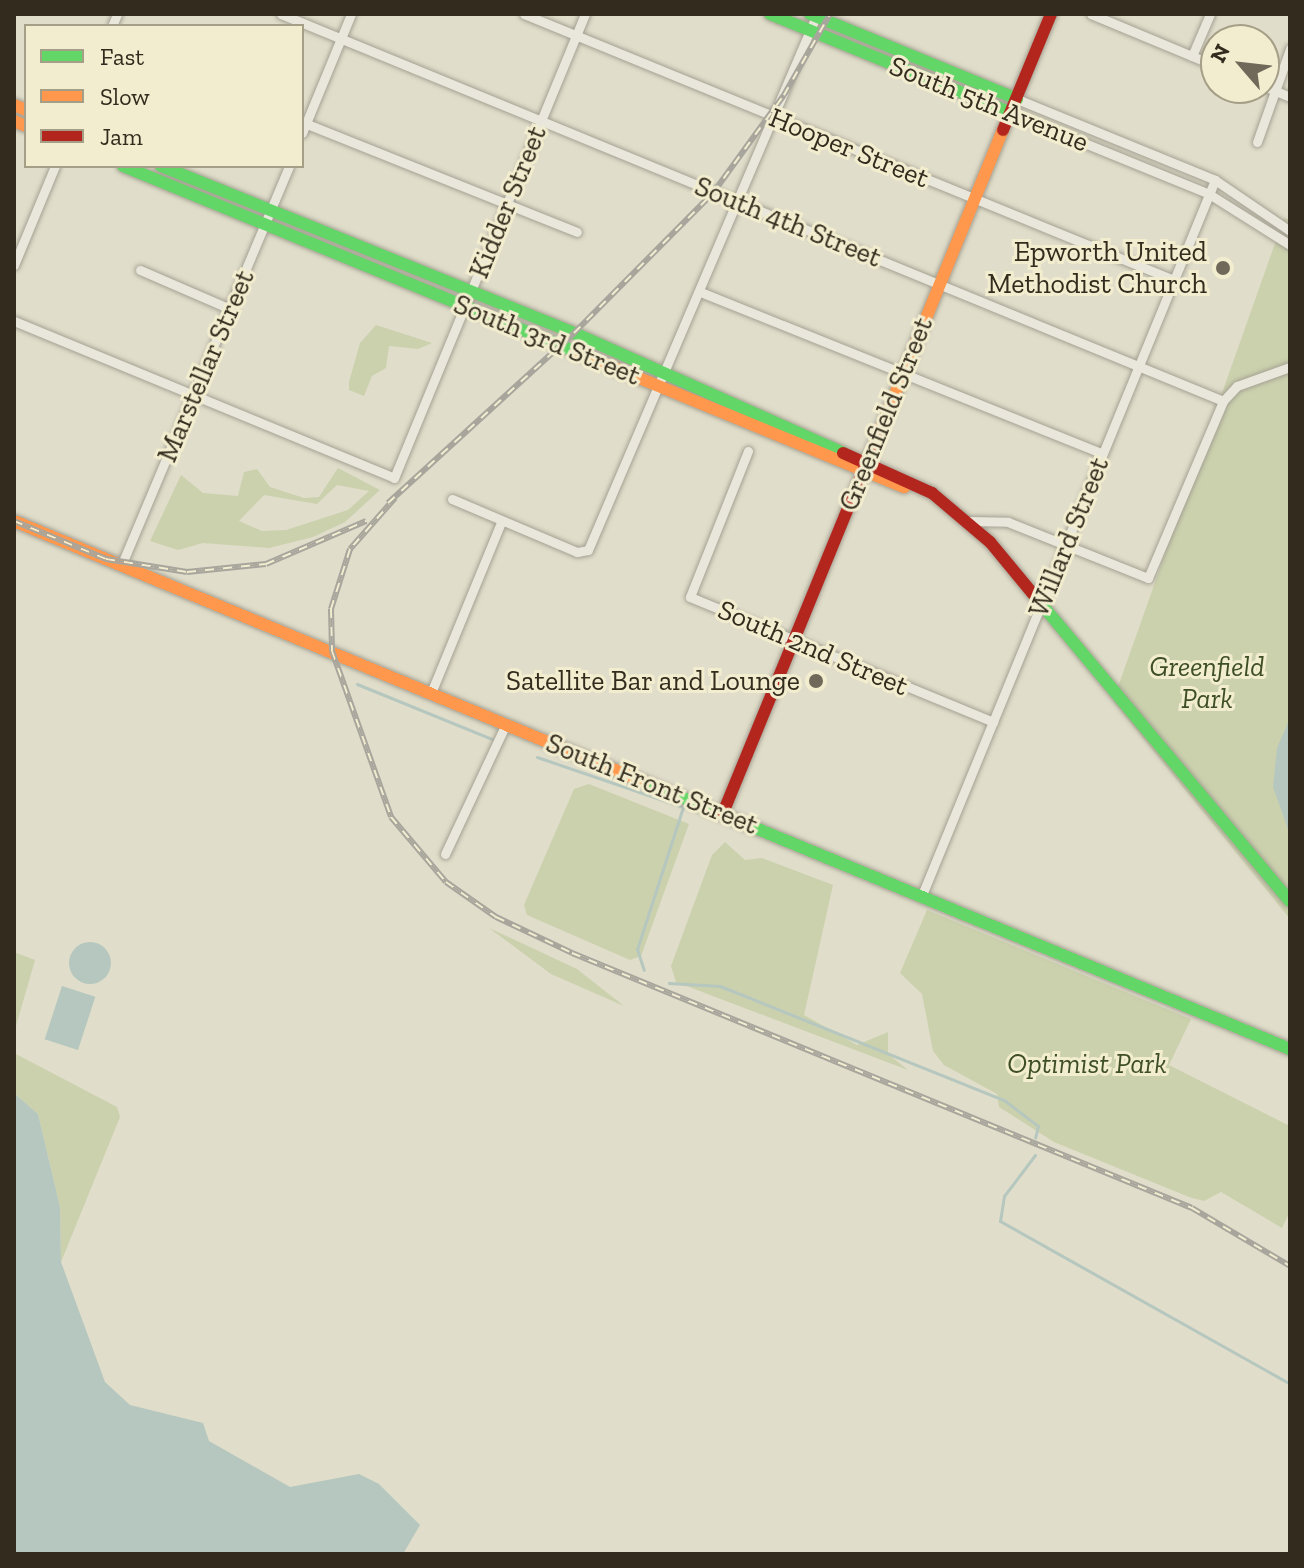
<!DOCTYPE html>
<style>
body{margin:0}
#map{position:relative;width:1304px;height:1568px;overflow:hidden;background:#e0ddca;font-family:"Zilla Slab",serif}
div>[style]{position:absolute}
.green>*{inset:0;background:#cbd1ad}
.water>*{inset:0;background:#b5c7be;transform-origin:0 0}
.round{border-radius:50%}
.stream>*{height:3px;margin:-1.5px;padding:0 1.5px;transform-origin:1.5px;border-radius:1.5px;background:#b5c7be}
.roads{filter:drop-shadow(0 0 2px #a5a193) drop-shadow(0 0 2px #a5a193)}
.street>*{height:9px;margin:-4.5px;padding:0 4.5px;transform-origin:4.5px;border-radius:4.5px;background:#e9e7db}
.fast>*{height:12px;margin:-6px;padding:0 6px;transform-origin:6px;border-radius:6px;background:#63d668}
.slow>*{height:12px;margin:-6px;padding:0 6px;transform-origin:6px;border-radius:6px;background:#ff974d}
.jam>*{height:12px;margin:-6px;padding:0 6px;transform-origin:6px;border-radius:6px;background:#b3261e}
.rail>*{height:6px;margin-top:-3px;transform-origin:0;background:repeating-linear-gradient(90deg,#f2edcf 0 9px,#a8a69c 0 18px);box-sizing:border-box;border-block:2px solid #a8a69c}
.dots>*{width:22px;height:22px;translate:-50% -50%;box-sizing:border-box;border:4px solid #f2edcf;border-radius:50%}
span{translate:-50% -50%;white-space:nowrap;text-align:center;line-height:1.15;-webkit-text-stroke:6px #f2edcf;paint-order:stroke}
.street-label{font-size:28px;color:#332b1d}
.poi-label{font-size:28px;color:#332b1d}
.right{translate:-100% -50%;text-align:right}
.park-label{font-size:28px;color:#3e4e25;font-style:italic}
.frame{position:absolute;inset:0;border:16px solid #332b1d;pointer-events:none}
.legend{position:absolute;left:24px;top:24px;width:280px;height:144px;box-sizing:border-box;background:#f2edcf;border:2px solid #a69f88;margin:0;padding:10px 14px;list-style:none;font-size:24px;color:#332b1d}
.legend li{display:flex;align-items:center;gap:16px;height:40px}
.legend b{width:40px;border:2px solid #a69f88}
.north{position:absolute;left:1200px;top:24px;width:80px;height:80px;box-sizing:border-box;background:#f2edcf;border:2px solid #a69f88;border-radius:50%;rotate:298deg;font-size:22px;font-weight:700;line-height:32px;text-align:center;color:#332b1d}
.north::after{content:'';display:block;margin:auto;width:28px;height:36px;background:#70695a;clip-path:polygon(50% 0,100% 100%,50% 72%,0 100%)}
</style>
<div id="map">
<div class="green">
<i style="clip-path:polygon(1284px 218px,1290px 220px,1290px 919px,1113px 701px)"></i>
<i style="clip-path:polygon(376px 325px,432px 343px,418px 349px,389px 346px,386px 368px,372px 376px,364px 396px,349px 390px,349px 382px,360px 343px)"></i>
<i style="clip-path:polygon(evenodd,338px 468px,380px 490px,345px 522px,313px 537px,269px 548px,203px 543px,178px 550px,150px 541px,181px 475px,203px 493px,238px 496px,244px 472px,257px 469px,270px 487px,304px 498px,319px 497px,338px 468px,337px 485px,369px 491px,348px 510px,286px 530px,262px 531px,239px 521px,264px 495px,317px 504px,337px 485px)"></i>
<i style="clip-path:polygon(589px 784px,689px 824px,641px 956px,630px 960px,527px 915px,524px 905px,574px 789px)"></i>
<i style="clip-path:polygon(725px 842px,745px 860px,762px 858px,833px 885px,804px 1015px,857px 1045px,888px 1032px,888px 1054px,908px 1070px,676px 982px,671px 966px,712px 855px)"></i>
<i style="clip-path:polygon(927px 910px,1191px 1019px,1169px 1065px,1290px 1126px,1290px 1211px,1282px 1228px,1221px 1192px,1204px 1201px,1189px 1197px,1054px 1142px,999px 1107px,997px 1094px,944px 1065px,933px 1051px,922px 994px,900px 973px)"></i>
<i style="clip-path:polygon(489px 928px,577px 969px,624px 1006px,551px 974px)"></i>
<i style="clip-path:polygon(14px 952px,35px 960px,14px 1033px)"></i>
<i style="clip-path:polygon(14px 1053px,117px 1107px,120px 1117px,61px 1262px,60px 1207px,38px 1114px,14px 1093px)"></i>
</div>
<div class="water">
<i style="clip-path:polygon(1290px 718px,1290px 835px,1273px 787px,1277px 748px)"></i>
<i class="round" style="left:69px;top:942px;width:42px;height:42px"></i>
<i style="left:62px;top:986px;width:35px;height:56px;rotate:18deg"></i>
<i style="clip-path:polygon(14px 1093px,38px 1114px,60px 1207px,61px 1262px,105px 1382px,130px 1405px,203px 1423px,209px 1441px,290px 1487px,359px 1474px,379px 1484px,420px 1525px,403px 1554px,14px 1554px)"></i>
</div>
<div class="stream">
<i style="left:357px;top:684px;width:146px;rotate:22.2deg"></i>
<i style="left:537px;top:757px;width:154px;rotate:18.9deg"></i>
<i style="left:683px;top:807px;width:149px;rotate:107.9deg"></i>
<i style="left:637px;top:949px;width:22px;rotate:72deg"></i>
<i style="left:669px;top:983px;width:51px;rotate:3.4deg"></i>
<i style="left:720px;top:986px;width:306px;rotate:21.9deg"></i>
<i style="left:1004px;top:1100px;width:43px;rotate:37.4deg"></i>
<i style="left:1038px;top:1126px;width:12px;rotate:104deg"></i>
<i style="left:1035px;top:1155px;width:51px;rotate:127.1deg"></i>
<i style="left:1004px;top:1196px;width:25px;rotate:99deg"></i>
<i style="left:1000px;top:1221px;width:333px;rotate:29.3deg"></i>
</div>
<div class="roads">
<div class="street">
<i style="left:281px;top:14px;width:1018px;rotate:22.33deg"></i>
<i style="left:524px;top:14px;width:702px;rotate:22.26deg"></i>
<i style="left:1091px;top:14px;width:135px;rotate:22.6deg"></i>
<i style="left:112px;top:26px;width:13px;rotate:-67deg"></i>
<i style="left:1192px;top:56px;width:46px;rotate:-66.8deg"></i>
<i style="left:1264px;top:86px;width:28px;rotate:23deg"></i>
<i style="left:1017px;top:99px;width:214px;rotate:22.2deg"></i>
<i style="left:1215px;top:180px;width:91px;rotate:34.2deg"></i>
<i style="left:1011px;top:113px;width:214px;rotate:22.2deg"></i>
<i style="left:1209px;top:194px;width:96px;rotate:32.2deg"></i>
<i style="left:302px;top:122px;width:296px;rotate:21.8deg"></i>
<i style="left:302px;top:133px;width:129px;rotate:-67.6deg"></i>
<i style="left:1257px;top:142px;width:99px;rotate:-70.5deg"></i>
<i style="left:14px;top:265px;width:107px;rotate:-67.5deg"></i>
<i style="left:140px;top:270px;width:98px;rotate:23.4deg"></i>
<i style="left:703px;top:293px;width:430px;rotate:21.9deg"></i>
<i style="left:14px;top:321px;width:411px;rotate:22.4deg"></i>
<i style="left:394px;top:478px;width:502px;rotate:-67.63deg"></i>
<i style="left:748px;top:451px;width:157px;rotate:111.7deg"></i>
<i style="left:690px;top:597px;width:328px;rotate:22.4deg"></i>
<i style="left:452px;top:499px;width:136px;rotate:23deg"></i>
<i style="left:577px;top:552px;width:11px;rotate:-10deg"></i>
<i style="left:588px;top:550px;width:583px;rotate:-66.87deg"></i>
<i style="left:969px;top:521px;width:39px;rotate:1deg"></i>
<i style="left:1008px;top:522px;width:151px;rotate:21.8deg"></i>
<i style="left:1148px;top:578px;width:192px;rotate:-67deg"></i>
<i style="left:1223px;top:401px;width:21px;rotate:-47deg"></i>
<i style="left:1237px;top:386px;width:56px;rotate:-19.7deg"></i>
<i style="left:121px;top:566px;width:434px;rotate:-67.2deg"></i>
<i style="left:431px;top:693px;width:185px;rotate:-67.7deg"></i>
<i style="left:445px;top:854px;width:144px;rotate:-64.9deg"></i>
<i style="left:922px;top:895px;width:773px;rotate:-67.72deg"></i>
</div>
<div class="fast">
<i style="left:770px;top:14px;width:261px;rotate:22.3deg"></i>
<i style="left:810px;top:14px;width:224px;rotate:22.3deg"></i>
<i style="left:123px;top:166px;width:490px;rotate:22.3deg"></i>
<i style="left:161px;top:166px;width:445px;rotate:22deg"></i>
<i style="left:574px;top:333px;width:295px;rotate:24deg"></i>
<i style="left:1033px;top:594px;width:400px;rotate:50.1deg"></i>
<i style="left:644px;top:782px;width:699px;rotate:22.46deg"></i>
</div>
<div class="slow">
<i style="left:14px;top:105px;width:13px;rotate:23deg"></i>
<i style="left:14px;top:121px;width:13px;rotate:23deg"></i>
<i style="left:576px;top:352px;width:355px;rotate:22.4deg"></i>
<i style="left:880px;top:431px;width:325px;rotate:-67.8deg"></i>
<i style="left:14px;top:521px;width:682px;rotate:22.5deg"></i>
</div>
<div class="jam">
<i style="left:1003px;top:130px;width:126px;rotate:-67.5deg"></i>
<i style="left:843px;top:453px;width:98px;rotate:24.2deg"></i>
<i style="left:932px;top:493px;width:76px;rotate:40.2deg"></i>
<i style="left:990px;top:542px;width:67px;rotate:50.4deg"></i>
<i style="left:723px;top:813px;width:413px;rotate:-67.7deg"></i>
</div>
</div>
<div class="rail">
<i style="left:395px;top:498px;width:68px;rotate:131.4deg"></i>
<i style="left:350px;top:549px;width:63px;rotate:107.6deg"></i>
<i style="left:331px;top:609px;width:42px;rotate:88.6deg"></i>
<i style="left:332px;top:651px;width:176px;rotate:70.4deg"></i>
<i style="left:391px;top:817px;width:85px;rotate:49.8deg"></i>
<i style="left:446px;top:882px;width:61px;rotate:35deg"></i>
<i style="left:496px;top:917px;width:84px;rotate:25.3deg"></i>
<i style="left:572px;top:953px;width:670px;rotate:22.36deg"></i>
<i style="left:1192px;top:1208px;width:114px;rotate:30.6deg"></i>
<i style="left:388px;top:503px;width:252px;rotate:-42.4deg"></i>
<i style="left:574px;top:333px;width:197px;rotate:-45.2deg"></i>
<i style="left:713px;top:193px;width:121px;rotate:-54.1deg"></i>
<i style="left:784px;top:95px;width:93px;rotate:-60.4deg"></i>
<i style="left:14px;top:521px;width:100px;rotate:22.4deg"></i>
<i style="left:106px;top:559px;width:82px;rotate:9.1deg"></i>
<i style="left:187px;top:572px;width:79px;rotate:-5.8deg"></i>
<i style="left:266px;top:564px;width:109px;rotate:-23.3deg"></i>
</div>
<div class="dots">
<i style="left:1223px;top:268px;background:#70695a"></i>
<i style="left:816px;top:681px;background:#70695a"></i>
</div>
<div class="street-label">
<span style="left:989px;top:104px;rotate:22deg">South 5th Avenue</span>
<span style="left:849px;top:148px;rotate:22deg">Hooper Street</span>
<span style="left:508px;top:202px;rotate:-68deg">Kidder Street</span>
<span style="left:788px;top:222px;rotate:22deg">South 4th Street</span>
<span style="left:547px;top:340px;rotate:22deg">South 3rd Street</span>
<span style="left:206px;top:366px;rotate:-67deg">Marstellar Street</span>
<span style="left:886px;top:414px;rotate:-68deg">Greenfield Street</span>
<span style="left:1069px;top:537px;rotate:-68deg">Willard Street</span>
<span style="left:813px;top:648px;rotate:23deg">South 2nd Street</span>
<span style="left:652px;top:784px;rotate:22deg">South Front Street</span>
</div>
<div class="poi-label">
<span class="right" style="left:1207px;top:268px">Epworth United<br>Methodist Church</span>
<span class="right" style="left:800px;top:681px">Satellite Bar and Lounge</span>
</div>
<div class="park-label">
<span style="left:1207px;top:683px">Greenfield<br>Park</span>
<span style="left:1087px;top:1064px">Optimist Park</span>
</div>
<div class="frame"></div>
<ul class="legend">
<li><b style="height:10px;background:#63d668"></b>Fast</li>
<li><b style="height:10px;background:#ff974d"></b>Slow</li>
<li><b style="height:10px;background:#b3261e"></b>Jam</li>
</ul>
<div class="north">N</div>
</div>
